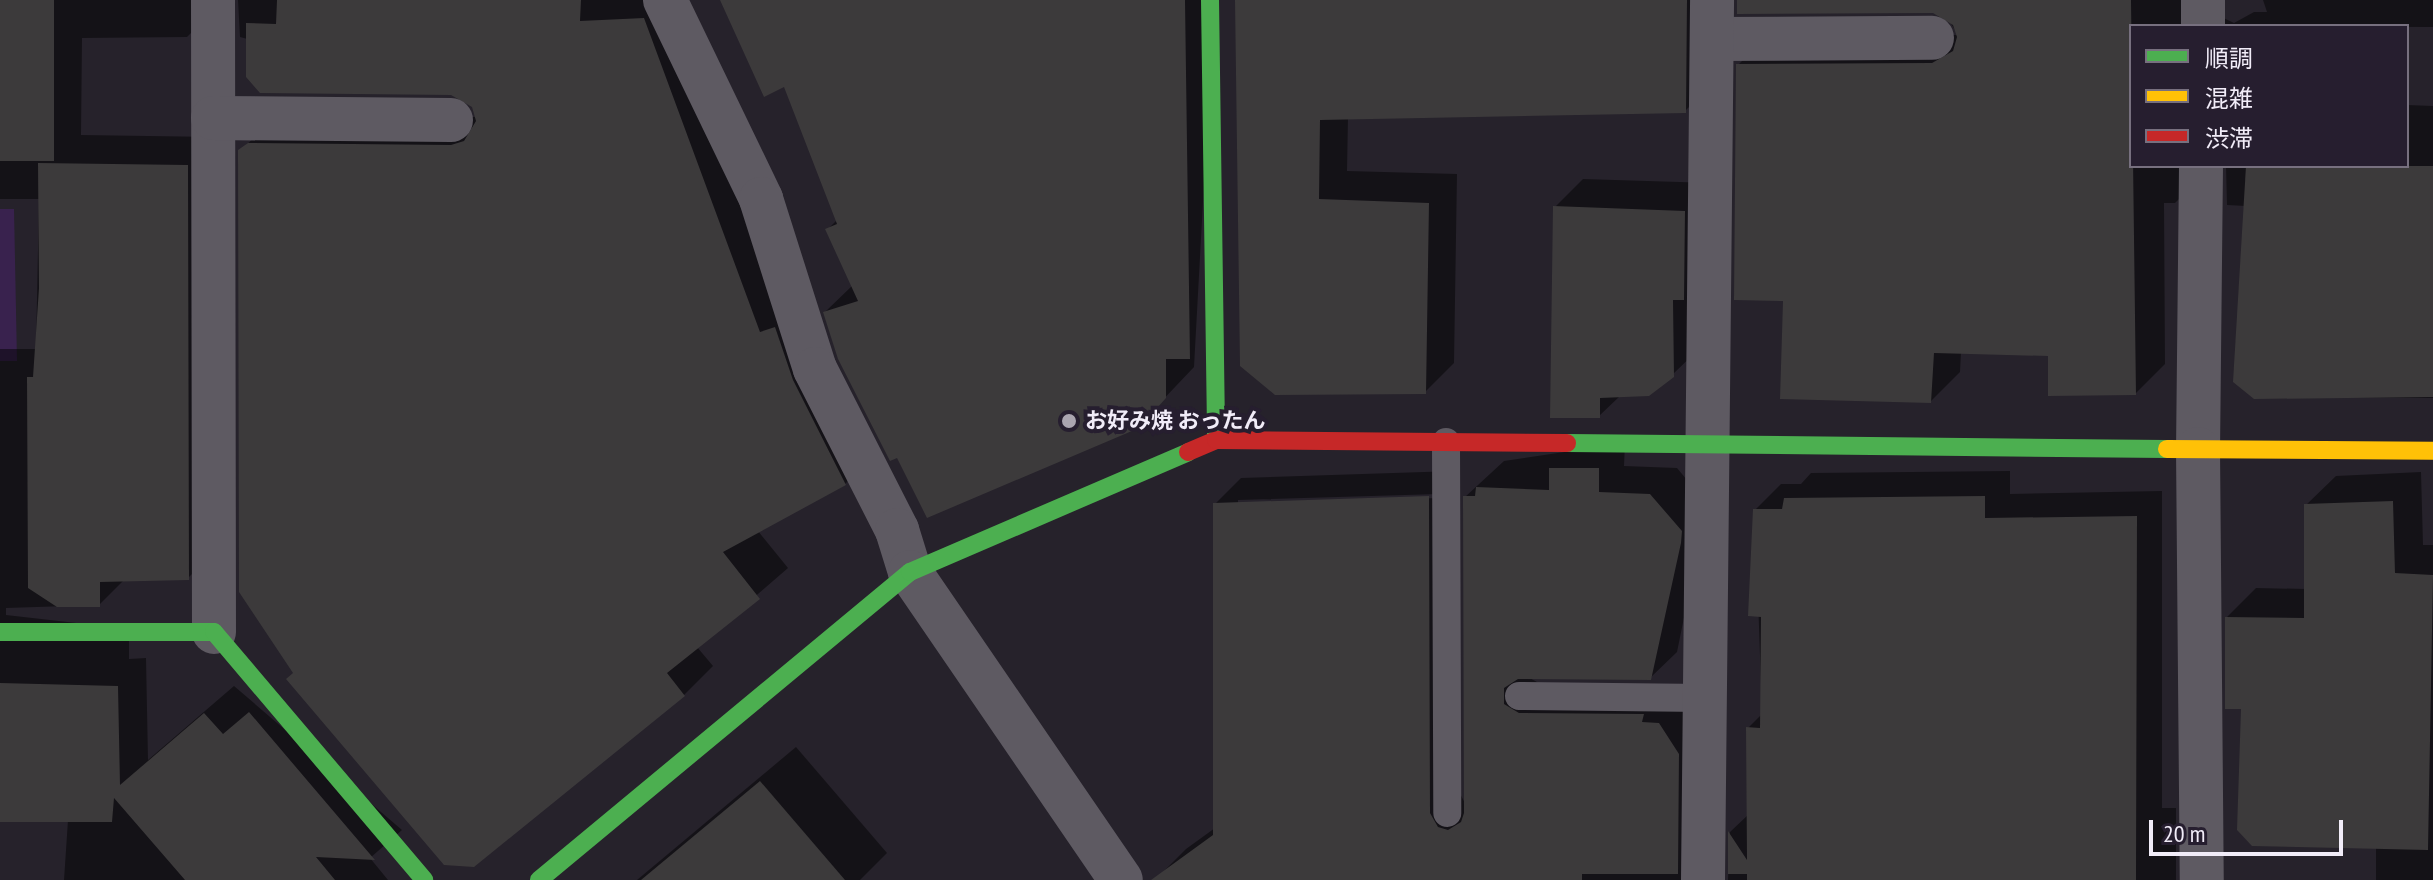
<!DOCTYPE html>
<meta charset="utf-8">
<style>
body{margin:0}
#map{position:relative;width:2433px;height:880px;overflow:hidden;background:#26222b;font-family:"PT Sans Narrow","Noto Sans JP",sans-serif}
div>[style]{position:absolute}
.green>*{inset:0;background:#39224e}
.shadow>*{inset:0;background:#0007}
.building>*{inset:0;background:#3c3a3b;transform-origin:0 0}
.lane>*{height:28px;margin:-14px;padding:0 14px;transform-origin:14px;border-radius:14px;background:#5e5a62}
.street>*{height:44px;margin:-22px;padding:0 22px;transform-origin:22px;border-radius:22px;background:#5e5a62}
.fast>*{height:18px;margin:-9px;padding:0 9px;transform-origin:9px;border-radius:9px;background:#4caf50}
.slow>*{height:18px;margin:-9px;padding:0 9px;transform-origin:9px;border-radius:9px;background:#ffc107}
.jam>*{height:18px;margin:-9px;padding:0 9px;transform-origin:9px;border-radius:9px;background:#c62828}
.dots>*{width:22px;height:22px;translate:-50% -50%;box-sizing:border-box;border:4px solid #261e2f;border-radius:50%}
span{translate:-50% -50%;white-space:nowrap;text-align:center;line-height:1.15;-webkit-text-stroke:8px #261e2f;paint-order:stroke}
.poi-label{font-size:22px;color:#f1ecf8;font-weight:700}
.left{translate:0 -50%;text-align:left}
.legend{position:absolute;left:2129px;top:24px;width:280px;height:144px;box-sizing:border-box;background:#261e2f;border:2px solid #77707f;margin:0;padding:10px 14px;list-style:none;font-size:24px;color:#f1ecf8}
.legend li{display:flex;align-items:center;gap:16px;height:40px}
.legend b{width:40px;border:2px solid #77707f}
.scale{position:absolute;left:2149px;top:820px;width:194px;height:36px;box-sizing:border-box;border:4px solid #f1ecf8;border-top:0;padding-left:10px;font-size:24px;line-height:28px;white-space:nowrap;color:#f1ecf8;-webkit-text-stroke:6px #261e2f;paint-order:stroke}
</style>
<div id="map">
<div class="green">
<i style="clip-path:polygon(0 209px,14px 209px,17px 361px,0 361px)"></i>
</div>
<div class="shadow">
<i style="clip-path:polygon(0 0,217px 0,216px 8px,187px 37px,82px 38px,81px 135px,216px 137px,217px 549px,188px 578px,125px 579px,99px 605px,6px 608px,6px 615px,129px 629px,129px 659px,146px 658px,148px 760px,234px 686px,402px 830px,370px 858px,388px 880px,64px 880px,68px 820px,0 820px,0 349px,36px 349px,39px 199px,0 199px)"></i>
<i style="clip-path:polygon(238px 0,677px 0,874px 455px,845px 484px,758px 531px,788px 568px,697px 647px,713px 666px,684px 695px,295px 673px,240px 151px,278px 115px,475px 117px,475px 107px,452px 93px,240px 37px)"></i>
<i style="clip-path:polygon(722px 0,1214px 0,1194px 367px,1138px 426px,825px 312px,853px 285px,827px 230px,837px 220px,785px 84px)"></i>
<i style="clip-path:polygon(1237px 0,1715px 0,1714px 82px,1685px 111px,1348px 117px,1347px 171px,1457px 174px,1454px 363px,1425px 392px,1276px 393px)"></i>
<i style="clip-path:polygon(1737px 0,2186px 0,2234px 23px,2254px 12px,2267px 12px,2263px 0,2433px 0,2433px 27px,2131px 26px,2131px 166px,2204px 166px,2204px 174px,2175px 203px,2164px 203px,2165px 364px,2136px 393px,2050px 355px,1961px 352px,1960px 372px,1931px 401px,1785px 299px,1738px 65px,1767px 36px,1958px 35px,1946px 15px,1932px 11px)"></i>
<i style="clip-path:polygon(2407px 105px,2433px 106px,2433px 398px,2254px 397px,2246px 206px,2227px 205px,2226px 166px,2407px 166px)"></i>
<i style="clip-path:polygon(1583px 179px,1712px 183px,1701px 347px,1672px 375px,1620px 396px,1599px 416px,1555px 207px)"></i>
<i style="clip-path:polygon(evenodd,1625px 443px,1624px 466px,1677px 468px,1707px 504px,1677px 652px,1650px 678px,1528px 677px,1546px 687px,1686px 698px,1685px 880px,1163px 880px,1160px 875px,1186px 849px,1215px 828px,1215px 504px,1241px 478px,1455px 471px,1456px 786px,1466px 805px,1465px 497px,1504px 461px,1625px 443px,1439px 494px,1439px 498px,1238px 504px,1238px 500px,1439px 494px)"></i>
<i style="clip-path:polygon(2010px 471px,2010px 494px,2162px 491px,2162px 808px,2176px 808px,2176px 880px,1728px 880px,1730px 832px,1749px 814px,1748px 728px,1762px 714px,1755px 510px,1781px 484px,1801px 484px,1811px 473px)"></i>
<i style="clip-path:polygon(2421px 472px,2423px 545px,2433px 545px,2433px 880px,2376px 880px,2376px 847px,2244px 707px,2227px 617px,2256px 588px,2306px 589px,2306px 505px,2336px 476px)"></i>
<i style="clip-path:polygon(796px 747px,887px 853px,860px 880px,637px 880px)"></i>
</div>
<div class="building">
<i style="left:0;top:0;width:54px;height:161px"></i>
<i style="clip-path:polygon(277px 0,581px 0,580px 21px,644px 18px,760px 332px,775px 327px,793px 380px,846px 485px,723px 552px,760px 599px,667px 673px,685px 696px,474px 867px,444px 865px,286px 679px,293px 673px,239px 592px,238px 150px,248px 143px,451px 145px,464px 141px,476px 121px,472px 107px,451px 95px,260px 93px,246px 77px,246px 23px,276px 24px)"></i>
<i style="clip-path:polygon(720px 0,1185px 0,1190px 359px,1166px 359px,1166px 398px,1139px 428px,927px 518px,897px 458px,890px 461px,838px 359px,823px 312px,858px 301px,825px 229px,837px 224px,784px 87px,764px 97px)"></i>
<i style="clip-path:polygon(1235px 0,1687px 0,1686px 113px,1320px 120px,1319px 199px,1429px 203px,1426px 394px,1275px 395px,1240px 366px)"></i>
<i style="clip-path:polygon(1737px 0,2131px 0,2136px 395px,2048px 396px,2048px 356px,1934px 353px,1931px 403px,1780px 399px,1783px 301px,1734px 300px,1736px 64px,1932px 63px,1953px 51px,1957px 37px,1953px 25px,1933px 13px,1737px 14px)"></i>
<i style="clip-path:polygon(38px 163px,188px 165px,189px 580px,100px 582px,100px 607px,57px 607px,28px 588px,27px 377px,33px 377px,39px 288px)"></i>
<i style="clip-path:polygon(2246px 166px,2433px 166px,2433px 397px,2254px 399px,2233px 382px)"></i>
<i style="clip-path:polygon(1553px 206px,1685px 211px,1684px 300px,1673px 300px,1674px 377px,1649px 396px,1600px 398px,1600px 418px,1550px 418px)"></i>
<i style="clip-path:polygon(1549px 468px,1599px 468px,1599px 492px,1650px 494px,1682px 531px,1681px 543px,1651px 680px,1518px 679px,1504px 688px,1504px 704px,1519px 713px,1644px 714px,1642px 722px,1659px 723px,1679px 754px,1678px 874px,1582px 874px,1582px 880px,1151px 880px,1213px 835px,1213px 503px,1429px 496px,1430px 813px,1438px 827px,1448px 830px,1461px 822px,1464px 813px,1463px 496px,1475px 496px,1476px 487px,1549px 490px)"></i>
<i style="clip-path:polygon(1985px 496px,1985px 518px,2137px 516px,2136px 880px,1747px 880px,1747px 874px,1728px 874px,1728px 831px,1747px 860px,1746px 727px,1760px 728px,1761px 617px,1748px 616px,1753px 509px,1782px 509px,1784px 498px)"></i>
<i style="clip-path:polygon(2393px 501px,2395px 573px,2433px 575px,2428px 850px,2252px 846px,2237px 830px,2241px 709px,2225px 709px,2225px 617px,2304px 618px,2304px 504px)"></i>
<i style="clip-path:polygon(0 683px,118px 686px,120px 785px,204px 713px,223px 734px,249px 712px,375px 860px,316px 857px,335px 880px,185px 880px,114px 798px,112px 822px,0 822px)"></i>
<i style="clip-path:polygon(760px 781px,845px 880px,641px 880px)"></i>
</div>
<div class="lane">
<i style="left:1446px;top:442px;width:371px;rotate:89.8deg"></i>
<i style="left:1519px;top:696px;width:185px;rotate:0.6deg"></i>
</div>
<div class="street">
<i style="left:213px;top:0;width:632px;rotate:89.91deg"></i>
<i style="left:665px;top:0;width:221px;rotate:64.2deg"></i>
<i style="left:761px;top:199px;width:178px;rotate:72.4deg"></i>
<i style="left:815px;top:369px;width:181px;rotate:63deg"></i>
<i style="left:897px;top:530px;width:44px;rotate:72.8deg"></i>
<i style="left:910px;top:572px;width:373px;rotate:55.6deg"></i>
<i style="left:2203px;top:26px;width:26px;rotate:-90deg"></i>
<i style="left:1712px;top:39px;width:220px;rotate:-0.3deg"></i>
<i style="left:213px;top:118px;width:238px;rotate:0.5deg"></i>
<i style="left:2201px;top:166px;width:283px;rotate:90.6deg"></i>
<i style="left:2198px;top:449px;width:431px;rotate:89.5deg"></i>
<i style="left:1703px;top:880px;width:880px;rotate:-89.41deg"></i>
</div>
<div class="fast">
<i style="left:1210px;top:0;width:440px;rotate:89.2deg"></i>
<i style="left:1567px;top:443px;width:600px;rotate:0.57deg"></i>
<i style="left:0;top:632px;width:214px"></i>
<i style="left:214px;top:632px;width:325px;rotate:49.7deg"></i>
<i style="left:539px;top:880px;width:482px;rotate:-39.7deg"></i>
<i style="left:910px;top:572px;width:303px;rotate:-23.3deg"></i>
</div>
<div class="slow">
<i style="left:2167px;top:449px;width:266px;rotate:0.4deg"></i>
</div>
<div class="jam">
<i style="left:1188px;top:452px;width:30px;rotate:-23deg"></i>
<i style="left:1216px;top:440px;width:351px;rotate:0.5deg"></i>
</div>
<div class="dots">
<i style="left:1069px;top:421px;background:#aaa5b0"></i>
</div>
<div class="poi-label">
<span class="left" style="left:1085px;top:421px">お好み焼 おったん</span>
</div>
<ul class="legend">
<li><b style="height:10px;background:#4caf50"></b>順調</li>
<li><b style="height:10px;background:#ffc107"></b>混雑</li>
<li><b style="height:10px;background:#c62828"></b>渋滞</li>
</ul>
<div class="scale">20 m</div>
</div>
